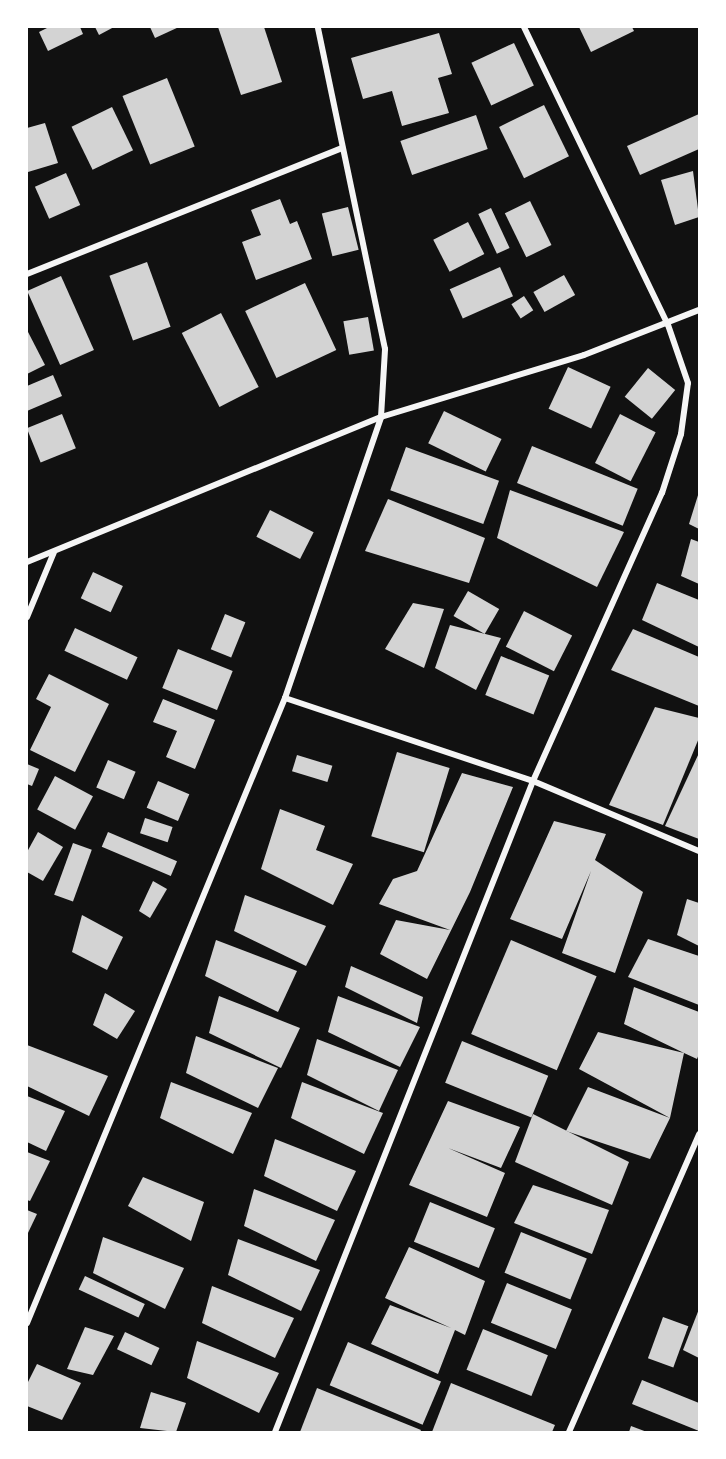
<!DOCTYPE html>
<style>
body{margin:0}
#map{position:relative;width:726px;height:1459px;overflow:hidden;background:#111;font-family:"Open Sans",sans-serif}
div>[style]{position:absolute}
.building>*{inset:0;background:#d3d3d3;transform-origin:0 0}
.minor>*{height:6px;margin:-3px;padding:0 3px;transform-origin:3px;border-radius:3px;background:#f5f5f5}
span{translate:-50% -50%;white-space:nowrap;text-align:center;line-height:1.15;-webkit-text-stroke:4.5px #fff;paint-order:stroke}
.frame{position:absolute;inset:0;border:28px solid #fff;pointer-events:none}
</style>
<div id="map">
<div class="building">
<i style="clip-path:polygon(49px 27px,80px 27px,83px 34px,48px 51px,39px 32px)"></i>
<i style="clip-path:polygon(95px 27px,114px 27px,99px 35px)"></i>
<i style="clip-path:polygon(150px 27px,179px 27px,155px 38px)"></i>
<i style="clip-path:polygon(218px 27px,264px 27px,282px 82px,241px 95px)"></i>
<i style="clip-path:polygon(579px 27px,632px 27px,634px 31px,591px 52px)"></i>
<i style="clip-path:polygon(439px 33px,452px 74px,438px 78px,449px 113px,402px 126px,392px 91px,363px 99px,351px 58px)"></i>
<i style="left:514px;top:43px;width:47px;height:47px;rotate:65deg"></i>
<i style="left:167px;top:78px;width:74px;height:48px;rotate:68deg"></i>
<i style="left:544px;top:105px;width:57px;height:50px;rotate:64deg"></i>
<i style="left:112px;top:107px;width:48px;height:45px;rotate:64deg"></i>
<i style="clip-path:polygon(699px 114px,699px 149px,640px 175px,627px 146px)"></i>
<i style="left:476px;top:115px;width:36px;height:80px;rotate:71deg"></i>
<i style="clip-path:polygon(45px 123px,58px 163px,28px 172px,27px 128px)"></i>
<i style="clip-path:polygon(693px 171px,699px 217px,675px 225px,661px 180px)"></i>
<i style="left:66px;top:173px;width:35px;height:34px;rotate:66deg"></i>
<i style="clip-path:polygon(280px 199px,290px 224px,297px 221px,312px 259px,256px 280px,242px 242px,261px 235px,251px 210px)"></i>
<i style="left:530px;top:201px;width:49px;height:28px;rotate:64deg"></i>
<i style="left:348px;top:207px;width:44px;height:27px;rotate:76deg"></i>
<i style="left:491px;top:208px;width:44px;height:14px;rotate:65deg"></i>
<i style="left:468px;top:222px;width:36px;height:39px;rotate:63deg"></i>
<i style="left:147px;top:262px;width:69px;height:40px;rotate:70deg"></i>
<i style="left:500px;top:267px;width:32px;height:55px;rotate:66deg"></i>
<i style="left:564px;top:275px;width:23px;height:35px;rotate:61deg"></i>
<i style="left:61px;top:276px;width:81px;height:37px;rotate:66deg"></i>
<i style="left:305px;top:283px;width:74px;height:66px;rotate:65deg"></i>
<i style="left:524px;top:296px;width:17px;height:15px;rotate:57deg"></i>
<i style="left:221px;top:313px;width:83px;height:44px;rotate:63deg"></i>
<i style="left:368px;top:317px;width:34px;height:25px;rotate:80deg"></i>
<i style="clip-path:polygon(27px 330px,45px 365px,27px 374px)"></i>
<i style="left:568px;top:367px;width:47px;height:46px;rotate:25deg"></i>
<i style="left:648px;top:368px;width:35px;height:37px;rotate:39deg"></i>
<i style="clip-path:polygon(53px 375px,62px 396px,27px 411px,27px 386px)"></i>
<i style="left:444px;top:411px;width:64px;height:36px;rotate:26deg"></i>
<i style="left:62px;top:414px;width:37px;height:38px;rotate:68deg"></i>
<i style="left:620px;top:414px;width:40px;height:55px;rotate:27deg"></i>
<i style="left:532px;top:446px;width:114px;height:40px;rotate:22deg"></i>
<i style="left:406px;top:447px;width:99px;height:46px;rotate:20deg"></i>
<i style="clip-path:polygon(510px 490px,624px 532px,597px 587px,497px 538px)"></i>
<i style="clip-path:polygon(699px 492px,699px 529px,689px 524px)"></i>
<i style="clip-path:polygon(388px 499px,485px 538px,469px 583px,365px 551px)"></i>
<i style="left:270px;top:510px;width:49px;height:30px;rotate:27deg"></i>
<i style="clip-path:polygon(691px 539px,699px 542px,699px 584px,681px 576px)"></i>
<i style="left:93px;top:572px;width:33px;height:29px;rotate:25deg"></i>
<i style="clip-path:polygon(657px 583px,699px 600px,699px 647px,642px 620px)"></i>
<i style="left:468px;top:591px;width:36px;height:29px;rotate:30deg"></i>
<i style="clip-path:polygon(413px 603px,444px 609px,424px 668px,385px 649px)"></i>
<i style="left:524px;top:611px;width:54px;height:40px;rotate:27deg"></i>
<i style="left:225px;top:614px;width:22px;height:38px;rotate:22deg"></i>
<i style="clip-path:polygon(450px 625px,501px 638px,476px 690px,435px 668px)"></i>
<i style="left:75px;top:628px;width:69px;height:25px;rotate:25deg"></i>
<i style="clip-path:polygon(633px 629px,699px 657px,699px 706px,611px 670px)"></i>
<i style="left:178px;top:649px;width:59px;height:42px;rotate:22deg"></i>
<i style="left:501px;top:656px;width:52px;height:42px;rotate:22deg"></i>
<i style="clip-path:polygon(49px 674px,109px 704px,75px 772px,30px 750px,51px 707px,36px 699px)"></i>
<i style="clip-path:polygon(163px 699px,215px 720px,195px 769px,166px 757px,177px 731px,153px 722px)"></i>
<i style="clip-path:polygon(655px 707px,699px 718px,699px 738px,663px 825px,609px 805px)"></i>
<i style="left:397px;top:752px;width:55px;height:88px;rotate:17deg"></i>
<i style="clip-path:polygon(699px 753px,699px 839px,665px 826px)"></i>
<i style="left:297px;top:755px;width:37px;height:17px;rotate:17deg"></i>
<i style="left:108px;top:760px;width:30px;height:30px;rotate:23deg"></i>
<i style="clip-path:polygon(27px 764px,39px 769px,32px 786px,27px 784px)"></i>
<i style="clip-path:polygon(462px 773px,513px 787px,470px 892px,427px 979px,380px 954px,396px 920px,450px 930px,379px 904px,393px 879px,417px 871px)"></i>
<i style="left:55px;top:776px;width:43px;height:38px;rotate:28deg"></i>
<i style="left:158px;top:781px;width:34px;height:29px;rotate:23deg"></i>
<i style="clip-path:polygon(280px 809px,325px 826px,316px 850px,353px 864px,333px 905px,261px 869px)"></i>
<i style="left:145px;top:818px;width:29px;height:16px;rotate:18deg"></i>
<i style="clip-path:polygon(554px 821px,606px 834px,595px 860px,643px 892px,615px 973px,562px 953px,591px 871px,562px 939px,510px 919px)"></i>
<i style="clip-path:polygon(38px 832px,63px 847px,43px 881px,27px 872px,27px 852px)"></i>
<i style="left:108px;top:832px;width:75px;height:16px;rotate:23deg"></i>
<i style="left:73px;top:843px;width:20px;height:55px;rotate:20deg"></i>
<i style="clip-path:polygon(153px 881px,167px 889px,150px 918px,139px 911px)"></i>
<i style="clip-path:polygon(245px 895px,326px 926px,306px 966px,234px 931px)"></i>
<i style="clip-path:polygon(687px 899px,699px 903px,699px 946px,677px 935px)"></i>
<i style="clip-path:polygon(82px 915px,123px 937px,107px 970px,72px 952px)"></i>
<i style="clip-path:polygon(648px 939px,699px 956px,699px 1005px,628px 977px)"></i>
<i style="clip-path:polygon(216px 940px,297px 971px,278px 1012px,205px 976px)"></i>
<i style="left:511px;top:940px;width:93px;height:102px;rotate:23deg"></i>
<i style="clip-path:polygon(351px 966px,423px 997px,417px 1023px,345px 987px)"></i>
<i style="clip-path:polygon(634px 987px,699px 1012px,699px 1054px,697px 1059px,684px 1053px,670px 1118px,650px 1159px,566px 1131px,588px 1087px,670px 1118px,579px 1069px,598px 1032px,684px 1053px,624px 1024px)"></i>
<i style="clip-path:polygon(105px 993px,135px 1011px,117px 1039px,93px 1025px)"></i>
<i style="clip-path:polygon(219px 996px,300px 1028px,281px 1068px,209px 1033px)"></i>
<i style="clip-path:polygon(338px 996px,420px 1027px,400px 1067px,328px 1032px)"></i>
<i style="clip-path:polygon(196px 1036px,278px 1068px,258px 1108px,186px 1073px)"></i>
<i style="clip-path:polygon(317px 1039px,398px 1070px,379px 1111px,307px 1075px)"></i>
<i style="left:462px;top:1041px;width:93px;height:45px;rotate:22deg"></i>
<i style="clip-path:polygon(27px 1045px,108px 1076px,89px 1116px,27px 1086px)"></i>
<i style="clip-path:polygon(171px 1082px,252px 1113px,233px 1154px,160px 1118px)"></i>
<i style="clip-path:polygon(302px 1082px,383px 1113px,364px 1154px,291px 1118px)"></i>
<i style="clip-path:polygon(27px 1096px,65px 1111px,46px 1151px,27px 1142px)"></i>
<i style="clip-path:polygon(448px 1101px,520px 1127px,501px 1168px,448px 1148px,505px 1173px,487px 1217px,409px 1185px)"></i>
<i style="clip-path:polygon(533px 1114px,629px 1162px,612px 1205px,515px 1162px)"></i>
<i style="clip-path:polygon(275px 1139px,356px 1171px,337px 1211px,264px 1176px)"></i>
<i style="clip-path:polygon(27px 1152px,50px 1161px,30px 1201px,27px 1200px)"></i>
<i style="clip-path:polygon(143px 1177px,204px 1202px,191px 1241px,128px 1206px)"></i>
<i style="clip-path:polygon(533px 1185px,609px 1210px,592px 1254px,514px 1223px)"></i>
<i style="clip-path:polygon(254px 1189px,335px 1220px,316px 1261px,244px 1226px)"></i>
<i style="left:430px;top:1202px;width:70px;height:43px;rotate:22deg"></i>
<i style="clip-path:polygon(27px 1210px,37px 1214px,27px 1235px)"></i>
<i style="left:521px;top:1232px;width:71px;height:44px;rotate:22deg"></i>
<i style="clip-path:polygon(103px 1237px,184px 1268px,165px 1309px,93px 1273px)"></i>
<i style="clip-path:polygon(238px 1239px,320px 1270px,301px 1311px,228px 1275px)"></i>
<i style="clip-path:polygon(409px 1247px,485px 1281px,465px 1335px,455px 1330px,438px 1374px,371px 1344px,390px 1305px,451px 1328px,385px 1298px)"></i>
<i style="left:85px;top:1276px;width:66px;height:15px;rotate:25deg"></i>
<i style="left:507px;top:1283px;width:70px;height:43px;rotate:22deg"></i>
<i style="clip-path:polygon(212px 1286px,294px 1318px,275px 1358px,202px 1323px)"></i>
<i style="clip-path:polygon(699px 1309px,699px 1358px,683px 1350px)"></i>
<i style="left:663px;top:1317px;width:27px;height:44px;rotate:20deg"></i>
<i style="clip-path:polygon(85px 1327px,114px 1336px,93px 1375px,67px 1369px)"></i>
<i style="left:483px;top:1329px;width:70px;height:44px;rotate:22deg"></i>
<i style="left:125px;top:1332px;width:38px;height:19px;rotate:25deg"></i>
<i style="clip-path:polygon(197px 1341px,279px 1373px,259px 1413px,187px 1378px)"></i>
<i style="left:348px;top:1342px;width:101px;height:47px;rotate:23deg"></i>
<i style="clip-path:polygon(37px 1364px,81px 1383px,62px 1420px,27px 1406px,27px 1384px)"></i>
<i style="clip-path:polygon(642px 1380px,699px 1403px,699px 1431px,632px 1404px)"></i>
<i style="clip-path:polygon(451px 1383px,555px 1425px,552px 1432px,432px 1432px)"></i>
<i style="clip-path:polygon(317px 1388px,421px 1430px,420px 1432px,300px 1432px)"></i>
<i style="clip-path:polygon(151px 1392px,186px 1403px,176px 1432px,140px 1428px)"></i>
<i style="clip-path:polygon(631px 1426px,647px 1432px,629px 1432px)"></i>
</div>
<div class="minor">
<i style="left:27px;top:274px;width:339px;rotate:-21.8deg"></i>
<i style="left:27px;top:562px;width:383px;rotate:-22.3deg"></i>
<i style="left:381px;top:417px;width:212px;rotate:-17deg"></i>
<i style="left:584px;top:355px;width:123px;rotate:-21.4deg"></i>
<i style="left:27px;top:617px;width:70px;rotate:-67.4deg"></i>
<i style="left:285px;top:698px;width:262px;rotate:18.5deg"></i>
<i style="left:533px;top:781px;width:180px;rotate:22.9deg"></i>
<i style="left:27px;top:1323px;width:676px;rotate:-67.57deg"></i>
<i style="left:285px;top:698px;width:297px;rotate:-71.1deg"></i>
<i style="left:381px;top:417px;width:68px;rotate:-86.6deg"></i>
<i style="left:385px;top:349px;width:329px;rotate:-101.8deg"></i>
<i style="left:275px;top:1432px;width:700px;rotate:-68.38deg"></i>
<i style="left:533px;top:781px;width:316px;rotate:-65.9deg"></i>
<i style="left:662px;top:493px;width:62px;rotate:-72.1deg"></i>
<i style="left:681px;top:434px;width:51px;rotate:-82.2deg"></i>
<i style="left:688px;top:383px;width:61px;rotate:-109deg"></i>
<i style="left:668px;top:325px;width:331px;rotate:-115.8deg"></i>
<i style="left:569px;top:1432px;width:325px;rotate:-66.4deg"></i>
</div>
<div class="frame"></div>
</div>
